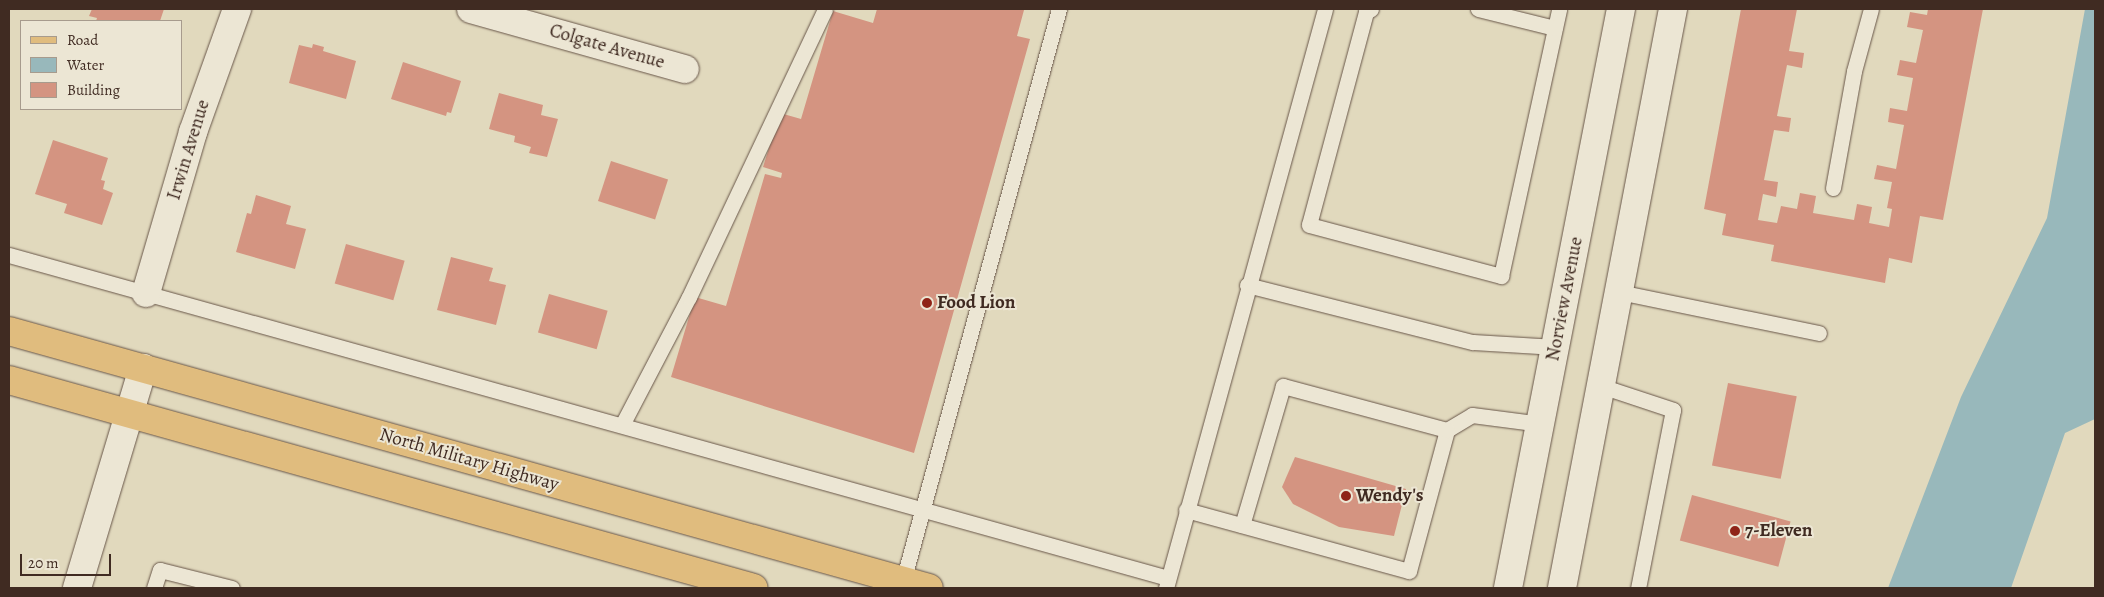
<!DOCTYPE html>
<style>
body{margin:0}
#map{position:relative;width:2104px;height:597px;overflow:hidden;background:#e1d9bd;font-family:Alegreya,serif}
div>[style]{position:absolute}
.water>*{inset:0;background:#98b8bb}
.building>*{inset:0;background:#d49481;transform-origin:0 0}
.roads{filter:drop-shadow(0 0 1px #685649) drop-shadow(0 0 1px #685649)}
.lane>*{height:15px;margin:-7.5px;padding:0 7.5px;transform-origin:7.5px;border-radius:7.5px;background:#ece6d4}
.street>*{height:28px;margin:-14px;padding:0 14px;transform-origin:14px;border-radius:14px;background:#ece6d4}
.secondary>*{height:28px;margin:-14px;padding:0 14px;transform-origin:14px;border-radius:14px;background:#ece6d4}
.primary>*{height:28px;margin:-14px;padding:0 14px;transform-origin:14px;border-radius:14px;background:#e0bc7e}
.dots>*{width:14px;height:14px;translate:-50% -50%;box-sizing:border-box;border:2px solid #ece6d4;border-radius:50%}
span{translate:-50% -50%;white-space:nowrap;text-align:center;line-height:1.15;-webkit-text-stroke:4px #ece6d4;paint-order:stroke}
.street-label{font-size:19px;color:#402b22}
.poi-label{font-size:19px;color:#402b22;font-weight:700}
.left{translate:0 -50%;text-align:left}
.frame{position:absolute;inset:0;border:10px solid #402b22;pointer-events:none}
.legend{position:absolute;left:20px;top:20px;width:162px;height:90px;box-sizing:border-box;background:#ece6d4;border:1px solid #a79b8d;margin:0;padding:6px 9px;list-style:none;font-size:15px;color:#402b22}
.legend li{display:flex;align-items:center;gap:10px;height:25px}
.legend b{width:25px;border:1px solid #a79b8d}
.scale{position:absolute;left:20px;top:554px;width:91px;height:22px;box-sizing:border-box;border:2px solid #402b22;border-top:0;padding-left:6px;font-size:15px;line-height:18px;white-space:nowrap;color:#402b22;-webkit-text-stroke:4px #ece6d4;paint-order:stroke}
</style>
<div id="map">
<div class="water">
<i style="clip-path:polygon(2085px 9px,2095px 9px,2095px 419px,2065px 433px,2011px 588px,1888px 588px,1961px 397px,2047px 218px)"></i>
</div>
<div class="building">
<i style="clip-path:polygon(92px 9px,164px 9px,160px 21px,96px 21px,97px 18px,89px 16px)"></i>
<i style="clip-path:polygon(877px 9px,1018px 9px,1024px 10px,1017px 36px,1030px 39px,914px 453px,671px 377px,695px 297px,726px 306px,765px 174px,781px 178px,782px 173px,763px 167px,780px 113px,801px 119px,833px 11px,873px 23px)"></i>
<i style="clip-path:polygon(1741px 9px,1797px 9px,1789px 51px,1804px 53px,1802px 68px,1787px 65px,1777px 116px,1791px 118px,1789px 132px,1774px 130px,1764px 180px,1778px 182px,1776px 197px,1763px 194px,1758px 220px,1777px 223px,1781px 206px,1797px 209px,1800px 193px,1816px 196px,1813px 213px,1854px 220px,1857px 204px,1872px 207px,1869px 223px,1889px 227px,1892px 209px,1887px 208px,1892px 182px,1874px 179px,1877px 165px,1896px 169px,1904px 125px,1888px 122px,1890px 108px,1907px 111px,1913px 78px,1897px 75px,1900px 60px,1916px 63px,1923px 30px,1907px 27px,1910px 12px,1927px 15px,1928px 9px,1983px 9px,1943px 220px,1920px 216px,1912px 263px,1889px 258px,1885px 283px,1771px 261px,1774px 245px,1722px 235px,1726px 214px,1704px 209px)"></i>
<i style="clip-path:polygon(313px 44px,324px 47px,323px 51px,356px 61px,346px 99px,289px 83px,299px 45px,312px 48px)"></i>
<i style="clip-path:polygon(403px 62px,461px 81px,451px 113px,447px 112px,446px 116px,391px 99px)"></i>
<i style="clip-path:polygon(499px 93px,543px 105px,541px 115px,558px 119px,547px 157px,529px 153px,531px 147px,514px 142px,515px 136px,489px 129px)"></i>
<i style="clip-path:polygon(53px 140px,108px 158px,101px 180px,105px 181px,103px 189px,113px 193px,102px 225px,64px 213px,67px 204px,35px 194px)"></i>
<i style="left:611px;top:161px;width:60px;height:42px;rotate:18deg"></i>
<i style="clip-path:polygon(256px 195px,291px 206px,286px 224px,306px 229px,295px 269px,236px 252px,247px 213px,251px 214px)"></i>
<i style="left:346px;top:244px;width:61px;height:41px;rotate:16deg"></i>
<i style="clip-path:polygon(451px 257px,493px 268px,489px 281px,506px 285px,496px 325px,437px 310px)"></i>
<i style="left:549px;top:294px;width:61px;height:40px;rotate:16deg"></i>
<i style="left:1728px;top:383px;width:70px;height:84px;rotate:11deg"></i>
<i style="clip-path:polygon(1295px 457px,1406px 489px,1394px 536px,1339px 527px,1293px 504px,1282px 487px)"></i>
<i style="left:1692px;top:495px;width:102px;height:47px;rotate:15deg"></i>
</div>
<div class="roads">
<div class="lane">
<i style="left:1371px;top:9px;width:6px;rotate:149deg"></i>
<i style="left:1366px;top:12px;width:220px;rotate:105deg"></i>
<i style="left:1309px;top:225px;width:199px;rotate:14.9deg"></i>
<i style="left:1501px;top:276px;width:273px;rotate:-77.7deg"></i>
<i style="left:1478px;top:9px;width:79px;rotate:13.9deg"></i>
<i style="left:1833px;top:188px;width:119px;rotate:-79.8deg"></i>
<i style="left:1854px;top:71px;width:64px;rotate:-74.7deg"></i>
<i style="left:9px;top:255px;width:1203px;rotate:15.57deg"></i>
<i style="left:1247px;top:285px;width:233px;rotate:14.2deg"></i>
<i style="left:1473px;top:342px;width:83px;rotate:3.4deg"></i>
<i style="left:1619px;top:292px;width:204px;rotate:11.6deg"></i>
<i style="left:1601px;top:386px;width:76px;rotate:18.4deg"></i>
<i style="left:1673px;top:410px;width:181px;rotate:101.1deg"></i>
<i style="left:622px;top:425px;width:144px;rotate:-62.4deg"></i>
<i style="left:689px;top:297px;width:318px;rotate:-64.7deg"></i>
<i style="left:1447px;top:430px;width:29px;rotate:-31deg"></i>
<i style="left:1472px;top:415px;width:70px;rotate:7.4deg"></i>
<i style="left:1186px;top:510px;width:231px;rotate:15.3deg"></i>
<i style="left:1409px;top:571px;width:146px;rotate:-74.9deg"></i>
<i style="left:1447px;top:430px;width:170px;rotate:-165deg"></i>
<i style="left:1283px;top:386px;width:145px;rotate:106.4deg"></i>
<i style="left:903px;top:581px;width:593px;rotate:-74.74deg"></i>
<i style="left:154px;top:588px;width:19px;rotate:-72deg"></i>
<i style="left:160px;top:570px;width:74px;rotate:14deg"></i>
<i style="left:1166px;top:588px;width:600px;rotate:-74.64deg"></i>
</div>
<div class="street">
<i style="left:471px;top:9px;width:222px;rotate:15.7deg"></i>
<i style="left:146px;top:293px;width:168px;rotate:-73.7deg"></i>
<i style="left:193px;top:132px;width:131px;rotate:-70.3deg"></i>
<i style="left:77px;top:588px;width:230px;rotate:-73.3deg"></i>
</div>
<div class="secondary">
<i style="left:1508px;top:588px;width:590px;rotate:-78.96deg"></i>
<i style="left:1562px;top:588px;width:590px;rotate:-79.15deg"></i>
</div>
<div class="primary">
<i style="left:9px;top:331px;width:955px;rotate:15.61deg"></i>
<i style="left:9px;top:380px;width:773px;rotate:15.6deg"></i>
</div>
</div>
<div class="dots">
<i style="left:927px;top:303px;background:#8f2418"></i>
<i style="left:1346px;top:496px;background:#8f2418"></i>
<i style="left:1735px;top:531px;background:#8f2418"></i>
</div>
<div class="street-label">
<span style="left:607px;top:47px;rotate:16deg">Colgate Avenue</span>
<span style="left:189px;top:150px;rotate:-73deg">Irwin Avenue</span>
<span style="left:1565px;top:299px;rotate:-79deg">Norview Avenue</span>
<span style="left:469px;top:460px;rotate:16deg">North Military Highway</span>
</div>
<div class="poi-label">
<span class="left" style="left:937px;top:303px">Food Lion</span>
<span class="left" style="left:1356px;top:496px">Wendy's</span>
<span class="left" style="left:1745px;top:531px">7-Eleven</span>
</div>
<div class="frame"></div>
<ul class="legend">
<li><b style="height:6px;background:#e0bc7e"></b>Road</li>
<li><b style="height:14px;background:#98b8bb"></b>Water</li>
<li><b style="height:14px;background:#d49481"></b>Building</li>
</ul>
<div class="scale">20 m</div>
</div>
